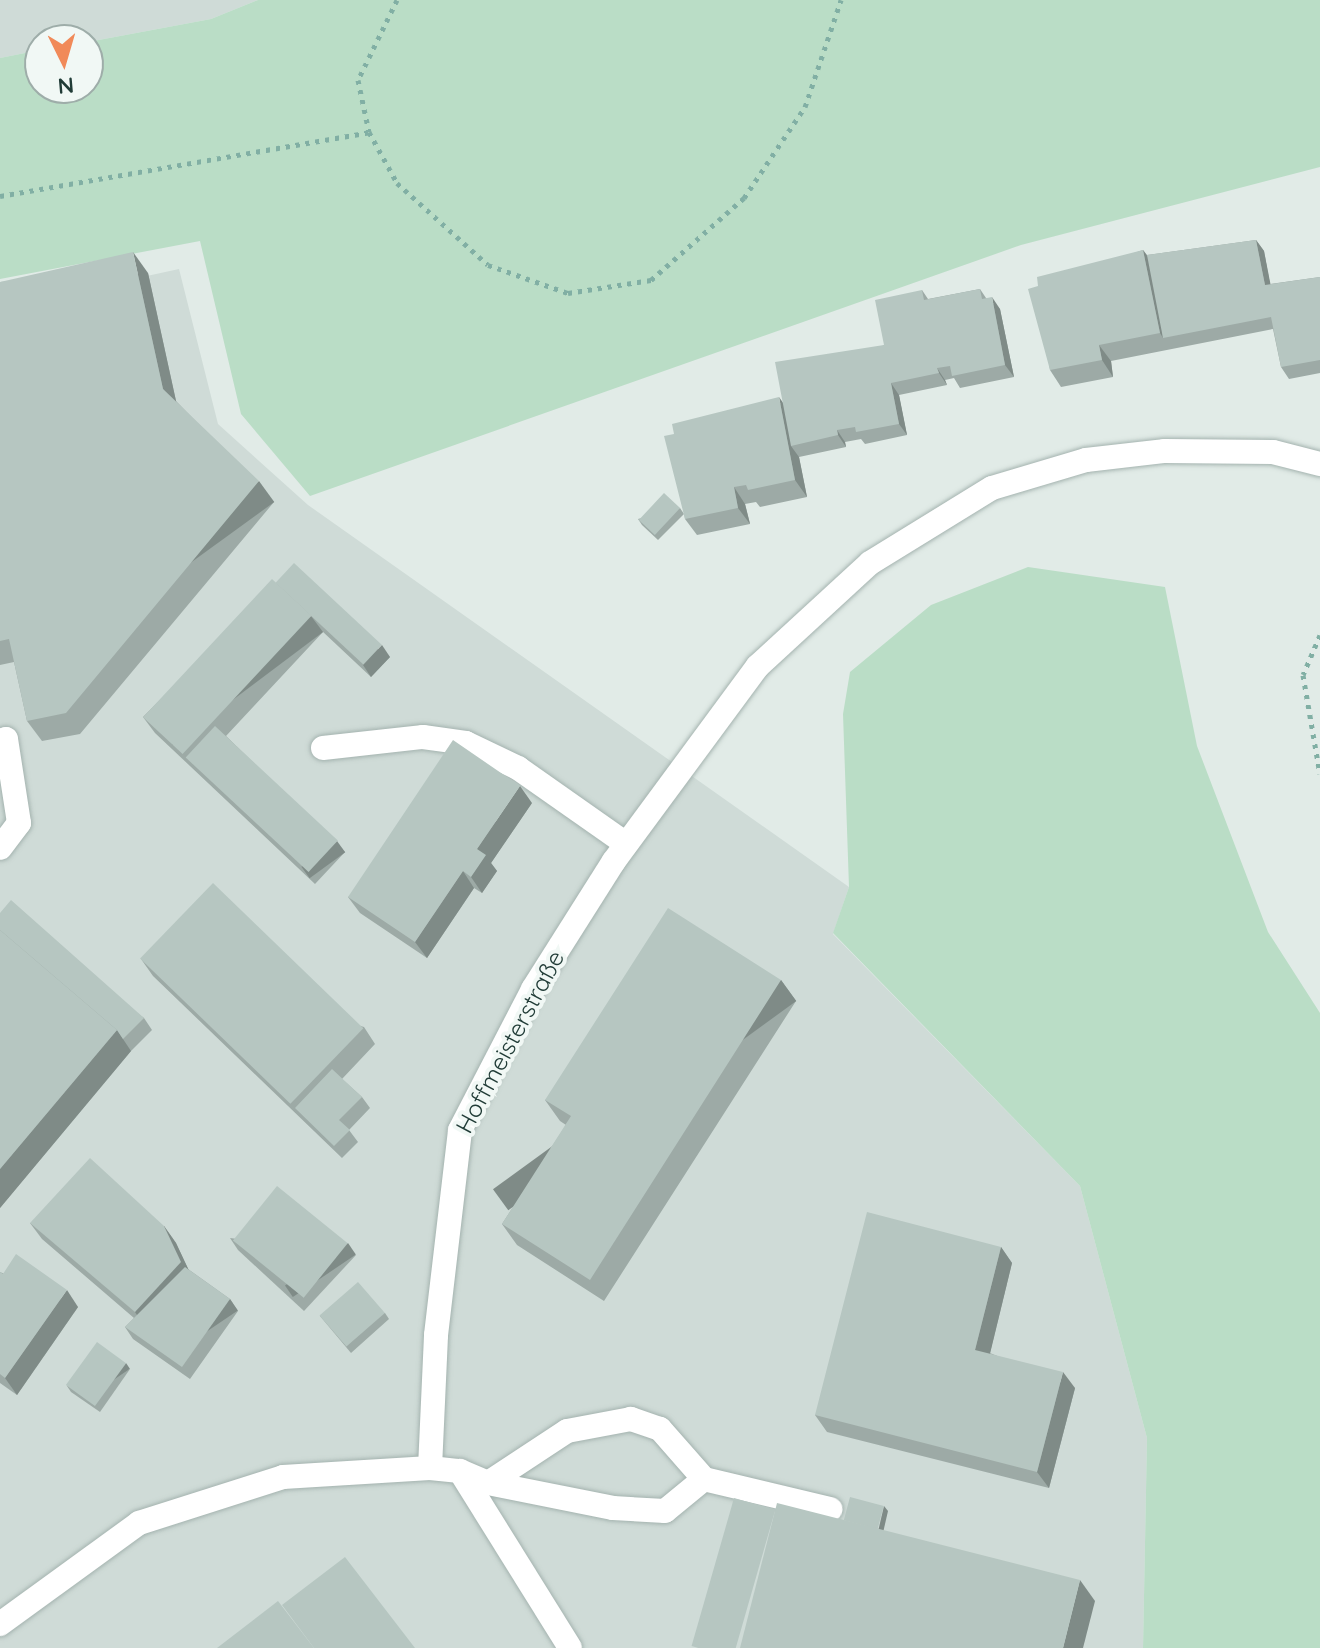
<!DOCTYPE html>
<meta charset="utf-8">
<style>
body{margin:0}
#map{position:relative;width:1320px;height:1648px;overflow:hidden;background:#e1ebe7;font-family:Quicksand,sans-serif}
div>[style]{position:absolute}
.built>*{inset:0;background:#cfdbd7}
.green>*{inset:0;background:#baddc6}
.path>*{height:5px;margin-top:-2.5px;transform-origin:0;background:repeating-linear-gradient(90deg,#81afa4 0 4px,transparent 0 10px)}
.roads{filter:drop-shadow(0 0 2px #a4b3af) drop-shadow(0 0 2px #a4b3af)}
.minor>*{height:24px;margin:-12px;padding:0 12px;transform-origin:12px;border-radius:12px;background:#fff}
.wall>*{inset:0;background:#9daaa6}
.shaded-wall>*{inset:0;background:#7f8b87;transform-origin:0 0}
.building>*{inset:0;background:#b6c6c1;transform-origin:0 0}
span{translate:-50% -50%;white-space:nowrap;text-align:center;line-height:1.15;-webkit-text-stroke:8px #f1f8f5;paint-order:stroke}
.street-label{font-size:24px;color:#213c37}
.north{position:absolute;left:24px;top:24px;width:80px;height:80px;box-sizing:border-box;background:#f1f8f5;border:2px solid #9eada9;border-radius:50%;rotate:175deg;font-size:22px;font-weight:700;line-height:32px;text-align:center;color:#213c37}
.north::after{content:'';display:block;margin:auto;width:28px;height:36px;background:#f18a59;clip-path:polygon(50% 0,100% 100%,50% 72%,0 100%)}
</style>
<div id="map">
<div class="built">
<i style="clip-path:polygon(0 0,258px 0,211px 19px,88px 42px,40px 40px,40px 50px,0 58px)"></i>
<i style="clip-path:polygon(179px 269px,218px 424px,308px 505px,849px 887px,833px 934px,1080px 1186px,1147px 1438px,1143px 1648px,0 1648px,0 308px)"></i>
</div>
<div class="green">
<i style="clip-path:polygon(258px 0,1320px 0,1320px 167px,1021px 245px,310px 496px,241px 414px,200px 241px,0 279px,0 58px,40px 50px,40px 88px,88px 88px,88px 42px,211px 19px)"></i>
<i style="clip-path:polygon(1028px 567px,1165px 587px,1197px 746px,1268px 932px,1320px 1013px,1320px 1648px,1143px 1648px,1147px 1438px,1080px 1186px,833px 933px,849px 887px,843px 714px,850px 672px,931px 605px)"></i>
</div>
<div class="path">
<i style="left:397px;top:0;width:89px;rotate:116deg"></i>
<i style="left:358px;top:80px;width:53px;rotate:78.1deg"></i>
<i style="left:369px;top:132px;width:58px;rotate:61.2deg"></i>
<i style="left:397px;top:183px;width:122px;rotate:42deg"></i>
<i style="left:488px;top:265px;width:85px;rotate:19.3deg"></i>
<i style="left:568px;top:293px;width:84px;rotate:-8.9deg"></i>
<i style="left:651px;top:280px;width:124px;rotate:-41.4deg"></i>
<i style="left:744px;top:198px;width:110px;rotate:-56.2deg"></i>
<i style="left:805px;top:107px;width:113px;rotate:-71.4deg"></i>
<i style="left:0;top:196px;width:375px;rotate:-9.8deg"></i>
<i style="left:1320px;top:635px;width:43px;rotate:113deg"></i>
<i style="left:1303px;top:675px;width:100px;rotate:80.3deg"></i>
</div>
<div class="roads">
<div class="minor">
<i style="left:0;top:741px;width:6px;rotate:-18deg"></i>
<i style="left:6px;top:739px;width:85px;rotate:81.2deg"></i>
<i style="left:19px;top:823px;width:31px;rotate:127deg"></i>
<i style="left:323px;top:748px;width:101px;rotate:-6.3deg"></i>
<i style="left:423px;top:737px;width:43px;rotate:7.9deg"></i>
<i style="left:466px;top:743px;width:58px;rotate:25.7deg"></i>
<i style="left:518px;top:768px;width:132px;rotate:35.1deg"></i>
<i style="left:430px;top:1468px;width:133px;rotate:-87.4deg"></i>
<i style="left:436px;top:1335px;width:206px;rotate:-83.3deg"></i>
<i style="left:460px;top:1130px;width:159px;rotate:-62.6deg"></i>
<i style="left:533px;top:989px;width:151px;rotate:-57.7deg"></i>
<i style="left:614px;top:861px;width:242px;rotate:-53.6deg"></i>
<i style="left:758px;top:666px;width:152px;rotate:-42.6deg"></i>
<i style="left:870px;top:563px;width:143px;rotate:-31.6deg"></i>
<i style="left:992px;top:488px;width:98px;rotate:-16.6deg"></i>
<i style="left:1086px;top:460px;width:80px;rotate:-6.5deg"></i>
<i style="left:1165px;top:451px;width:108px;rotate:0.5deg"></i>
<i style="left:1273px;top:452px;width:49px;rotate:14.3deg"></i>
<i style="left:460px;top:1471px;width:208px;rotate:58.1deg"></i>
<i style="left:704px;top:1479px;width:130px;rotate:13.4deg"></i>
<i style="left:0;top:1624px;width:172px;rotate:-36deg"></i>
<i style="left:139px;top:1523px;width:151px;rotate:-17.7deg"></i>
<i style="left:283px;top:1477px;width:147px;rotate:-3.5deg"></i>
<i style="left:430px;top:1468px;width:30px;rotate:6deg"></i>
<i style="left:460px;top:1471px;width:30px;rotate:23deg"></i>
<i style="left:488px;top:1483px;width:127px;rotate:11.3deg"></i>
<i style="left:613px;top:1508px;width:52px;rotate:3.3deg"></i>
<i style="left:665px;top:1511px;width:50px;rotate:-39.4deg"></i>
<i style="left:704px;top:1479px;width:67px;rotate:-131.3deg"></i>
<i style="left:660px;top:1429px;width:31px;rotate:-161deg"></i>
<i style="left:631px;top:1419px;width:65px;rotate:169.4deg"></i>
<i style="left:567px;top:1431px;width:95px;rotate:146.6deg"></i>
</div>
</div>
<div class="wall">
<i style="clip-path:polygon(1256px 240px,1264px 251px,1270px 284px,1320px 277px,1320px 373px,1289px 379px,1281px 367px,1273px 329px,1111px 361px,1113px 377px,1061px 387px,1050px 370px,1038px 286px,1143px 250px,1147px 255px)"></i>
<i style="clip-path:polygon(148px 273px,176px 401px,274px 502px,80px 734px,42px 741px,27px 721px,14px 662px,0 665px,0 282px)"></i>
<i style="clip-path:polygon(980px 289px,986px 298px,1000px 309px,1014px 377px,960px 388px,954px 378px,945px 380px,947px 385px,899px 395px,907px 435px,865px 444px,861px 439px,845px 442px,846px 447px,799px 457px,807px 497px,760px 507px,756px 502px,745px 504px,750px 524px,697px 535px,685px 519px,674px 434px,783px 403px,884px 345px,922px 290px,928px 299px)"></i>
<i style="clip-path:polygon(680px 508px,684px 514px,658px 540px,642px 525px,638px 519px)"></i>
<i style="clip-path:polygon(276px 583px,390px 657px,371px 677px,322px 631px,323px 632px,226px 736px,345px 852px,315px 884px,155px 733px,143px 717px)"></i>
<i style="clip-path:polygon(532px 803px,491px 863px,497px 871px,482px 893px,474px 888px,427px 958px,360px 913px,348px 897px)"></i>
<i style="clip-path:polygon(0 913px,144px 1018px,152px 1030px,131px 1051px,0 1208px)"></i>
<i style="clip-path:polygon(141px 959px,364px 1027px,375px 1044px,342px 1079px,362px 1097px,370px 1108px,349px 1130px,358px 1142px,342px 1158px,153px 976px)"></i>
<i style="clip-path:polygon(781px 980px,796px 1001px,604px 1301px,517px 1245px,502px 1224px,566px 1125px,560px 1121px,545px 1100px)"></i>
<i style="clip-path:polygon(30px 1223px,164px 1226px,176px 1243px,188px 1269px,230px 1299px,238px 1311px,190px 1379px,133px 1339px,125px 1327px,134px 1318px,42px 1239px)"></i>
<i style="clip-path:polygon(230px 1238px,356px 1255px,304px 1311px,238px 1250px)"></i>
<i style="clip-path:polygon(1001px 1247px,1012px 1263px,990px 1353px,1075px 1388px,1049px 1488px,827px 1432px,815px 1415px)"></i>
<i style="clip-path:polygon(0 1272px,78px 1307px,17px 1395px,0 1383px)"></i>
<i style="clip-path:polygon(385px 1313px,389px 1319px,351px 1353px,320px 1316px)"></i>
<i style="clip-path:polygon(130px 1369px,100px 1412px,71px 1392px,67px 1386px)"></i>
</div>
<div class="shaded-wall">
<i style="clip-path:polygon(1256px 240px,1264px 251px,1273px 297px,1265px 285px)"></i>
<i style="clip-path:polygon(1143px 250px,1155px 267px,1163px 338px,1160px 333px)"></i>
<i style="clip-path:polygon(133px 252px,148px 273px,178px 410px,163px 389px)"></i>
<i style="clip-path:polygon(992px 297px,1000px 309px,1014px 377px,1005px 365px)"></i>
<i style="clip-path:polygon(1099px 345px,1111px 361px,1113px 377px,1102px 360px)"></i>
<i style="clip-path:polygon(937px 368px,945px 380px,947px 385px,939px 373px)"></i>
<i style="clip-path:polygon(891px 383px,899px 395px,907px 435px,899px 424px)"></i>
<i style="clip-path:polygon(779px 397px,791px 414px,791px 446px,799px 457px,807px 497px,795px 480px)"></i>
<i style="clip-path:polygon(837px 430px,845px 442px,846px 447px,838px 435px)"></i>
<i style="left:259px;top:481px;width:26px;height:302px;rotate:54deg"></i>
<i style="clip-path:polygon(734px 487px,745px 504px,750px 524px,738px 508px)"></i>
<i style="left:311px;top:616px;width:20px;height:188px;rotate:53deg"></i>
<i style="clip-path:polygon(382px 645px,390px 657px,371px 677px,363px 665px)"></i>
<i style="clip-path:polygon(520px 786px,532px 803px,491px 863px,497px 871px,482px 893px,471px 877px,477px 849px)"></i>
<i style="left:337px;top:841px;width:14px;height:44px;rotate:54deg"></i>
<i style="clip-path:polygon(463px 871px,474px 888px,427px 958px,415px 942px)"></i>
<i style="left:781px;top:980px;width:26px;height:356px;rotate:54deg"></i>
<i style="clip-path:polygon(117px 1030px,131px 1051px,0 1208px,0 1169px)"></i>
<i style="clip-path:polygon(164px 1226px,176px 1243px,193px 1279px,146px 1329px,135px 1312px)"></i>
<i style="left:348px;top:1243px;width:14px;height:76px;rotate:56deg"></i>
<i style="clip-path:polygon(1001px 1247px,1012px 1263px,987px 1366px,975px 1350px)"></i>
<i style="clip-path:polygon(67px 1290px,78px 1307px,17px 1395px,5px 1378px)"></i>
<i style="left:230px;top:1299px;width:14px;height:83px;rotate:56deg"></i>
<i style="left:126px;top:1363px;width:7px;height:52px;rotate:56deg"></i>
<i style="clip-path:polygon(1063px 1372px,1075px 1388px,1049px 1488px,1037px 1472px)"></i>
<i style="clip-path:polygon(884px 1506px,888px 1511px,880px 1546px,876px 1540px)"></i>
<i style="clip-path:polygon(1080px 1580px,1095px 1601px,1083px 1648px,1063px 1648px)"></i>
</div>
<div class="building">
<i style="clip-path:polygon(1256px 240px,1265px 285px,1320px 277px,1320px 360px,1281px 367px,1271px 317px,1163px 338px,1147px 255px)"></i>
<i style="clip-path:polygon(1143px 250px,1160px 333px,1099px 345px,1102px 360px,1050px 370px,1028px 289px,1038px 286px,1037px 277px)"></i>
<i style="clip-path:polygon(133px 252px,163px 389px,259px 481px,66px 713px,27px 721px,9px 639px,0 641px,0 282px)"></i>
<i style="clip-path:polygon(980px 289px,982px 299px,992px 297px,1005px 365px,952px 376px,950px 366px,937px 368px,939px 373px,891px 383px,899px 424px,856px 432px,855px 427px,837px 430px,838px 435px,791px 446px,775px 362px,884px 345px,875px 300px,922px 290px,924px 300px)"></i>
<i style="clip-path:polygon(779px 397px,795px 480px,748px 490px,746px 485px,734px 487px,738px 508px,685px 519px,664px 436px,674px 434px,672px 424px)"></i>
<i style="left:664px;top:493px;width:22px;height:37px;rotate:43deg"></i>
<i style="left:294px;top:563px;width:120px;height:27px;rotate:43deg"></i>
<i style="left:272px;top:579px;width:54px;height:189px;rotate:43deg"></i>
<i style="left:215px;top:726px;width:168px;height:43px;rotate:43deg"></i>
<i style="clip-path:polygon(453px 740px,520px 786px,477px 849px,486px 855px,471px 877px,463px 871px,415px 942px,348px 897px)"></i>
<i style="left:213px;top:883px;width:209px;height:105px;rotate:44deg"></i>
<i style="clip-path:polygon(11px 900px,144px 1018px,123px 1039px,117px 1030px,0 930px,0 913px)"></i>
<i style="clip-path:polygon(668px 908px,781px 980px,590px 1280px,502px 1224px,571px 1116px,545px 1100px)"></i>
<i style="clip-path:polygon(0 930px,117px 1030px,0 1169px)"></i>
<i style="clip-path:polygon(332px 1069px,362px 1097px,339px 1120px,350px 1130px,334px 1146px,295px 1108px)"></i>
<i style="clip-path:polygon(90px 1158px,164px 1226px,181px 1262px,135px 1312px,30px 1223px)"></i>
<i style="left:277px;top:1186px;width:91px;height:70px;rotate:39deg"></i>
<i style="clip-path:polygon(867px 1212px,1001px 1247px,975px 1350px,1063px 1372px,1037px 1472px,815px 1415px)"></i>
<i style="clip-path:polygon(16px 1254px,67px 1290px,5px 1378px,0 1374px,0 1272px,3px 1274px)"></i>
<i style="clip-path:polygon(185px 1267px,230px 1299px,182px 1367px,125px 1327px)"></i>
<i style="left:358px;top:1282px;width:41px;height:51px;rotate:49deg"></i>
<i style="left:97px;top:1342px;width:36px;height:53px;rotate:36deg"></i>
<i style="left:850px;top:1497px;width:35px;height:24px;rotate:15deg"></i>
<i style="left:734px;top:1498px;width:43px;height:154px;rotate:16deg"></i>
<i style="clip-path:polygon(777px 1503px,1080px 1580px,1063px 1648px,740px 1648px)"></i>
<i style="clip-path:polygon(345px 1557px,415px 1648px,314px 1648px,282px 1605px)"></i>
<i style="clip-path:polygon(278px 1601px,314px 1648px,217px 1648px)"></i>
</div>
<div class="street-label">
<span style="left:510px;top:1042px;rotate:-62deg">Hoffmeisterstraße</span>
</div>
<div class="north">N</div>
</div>
